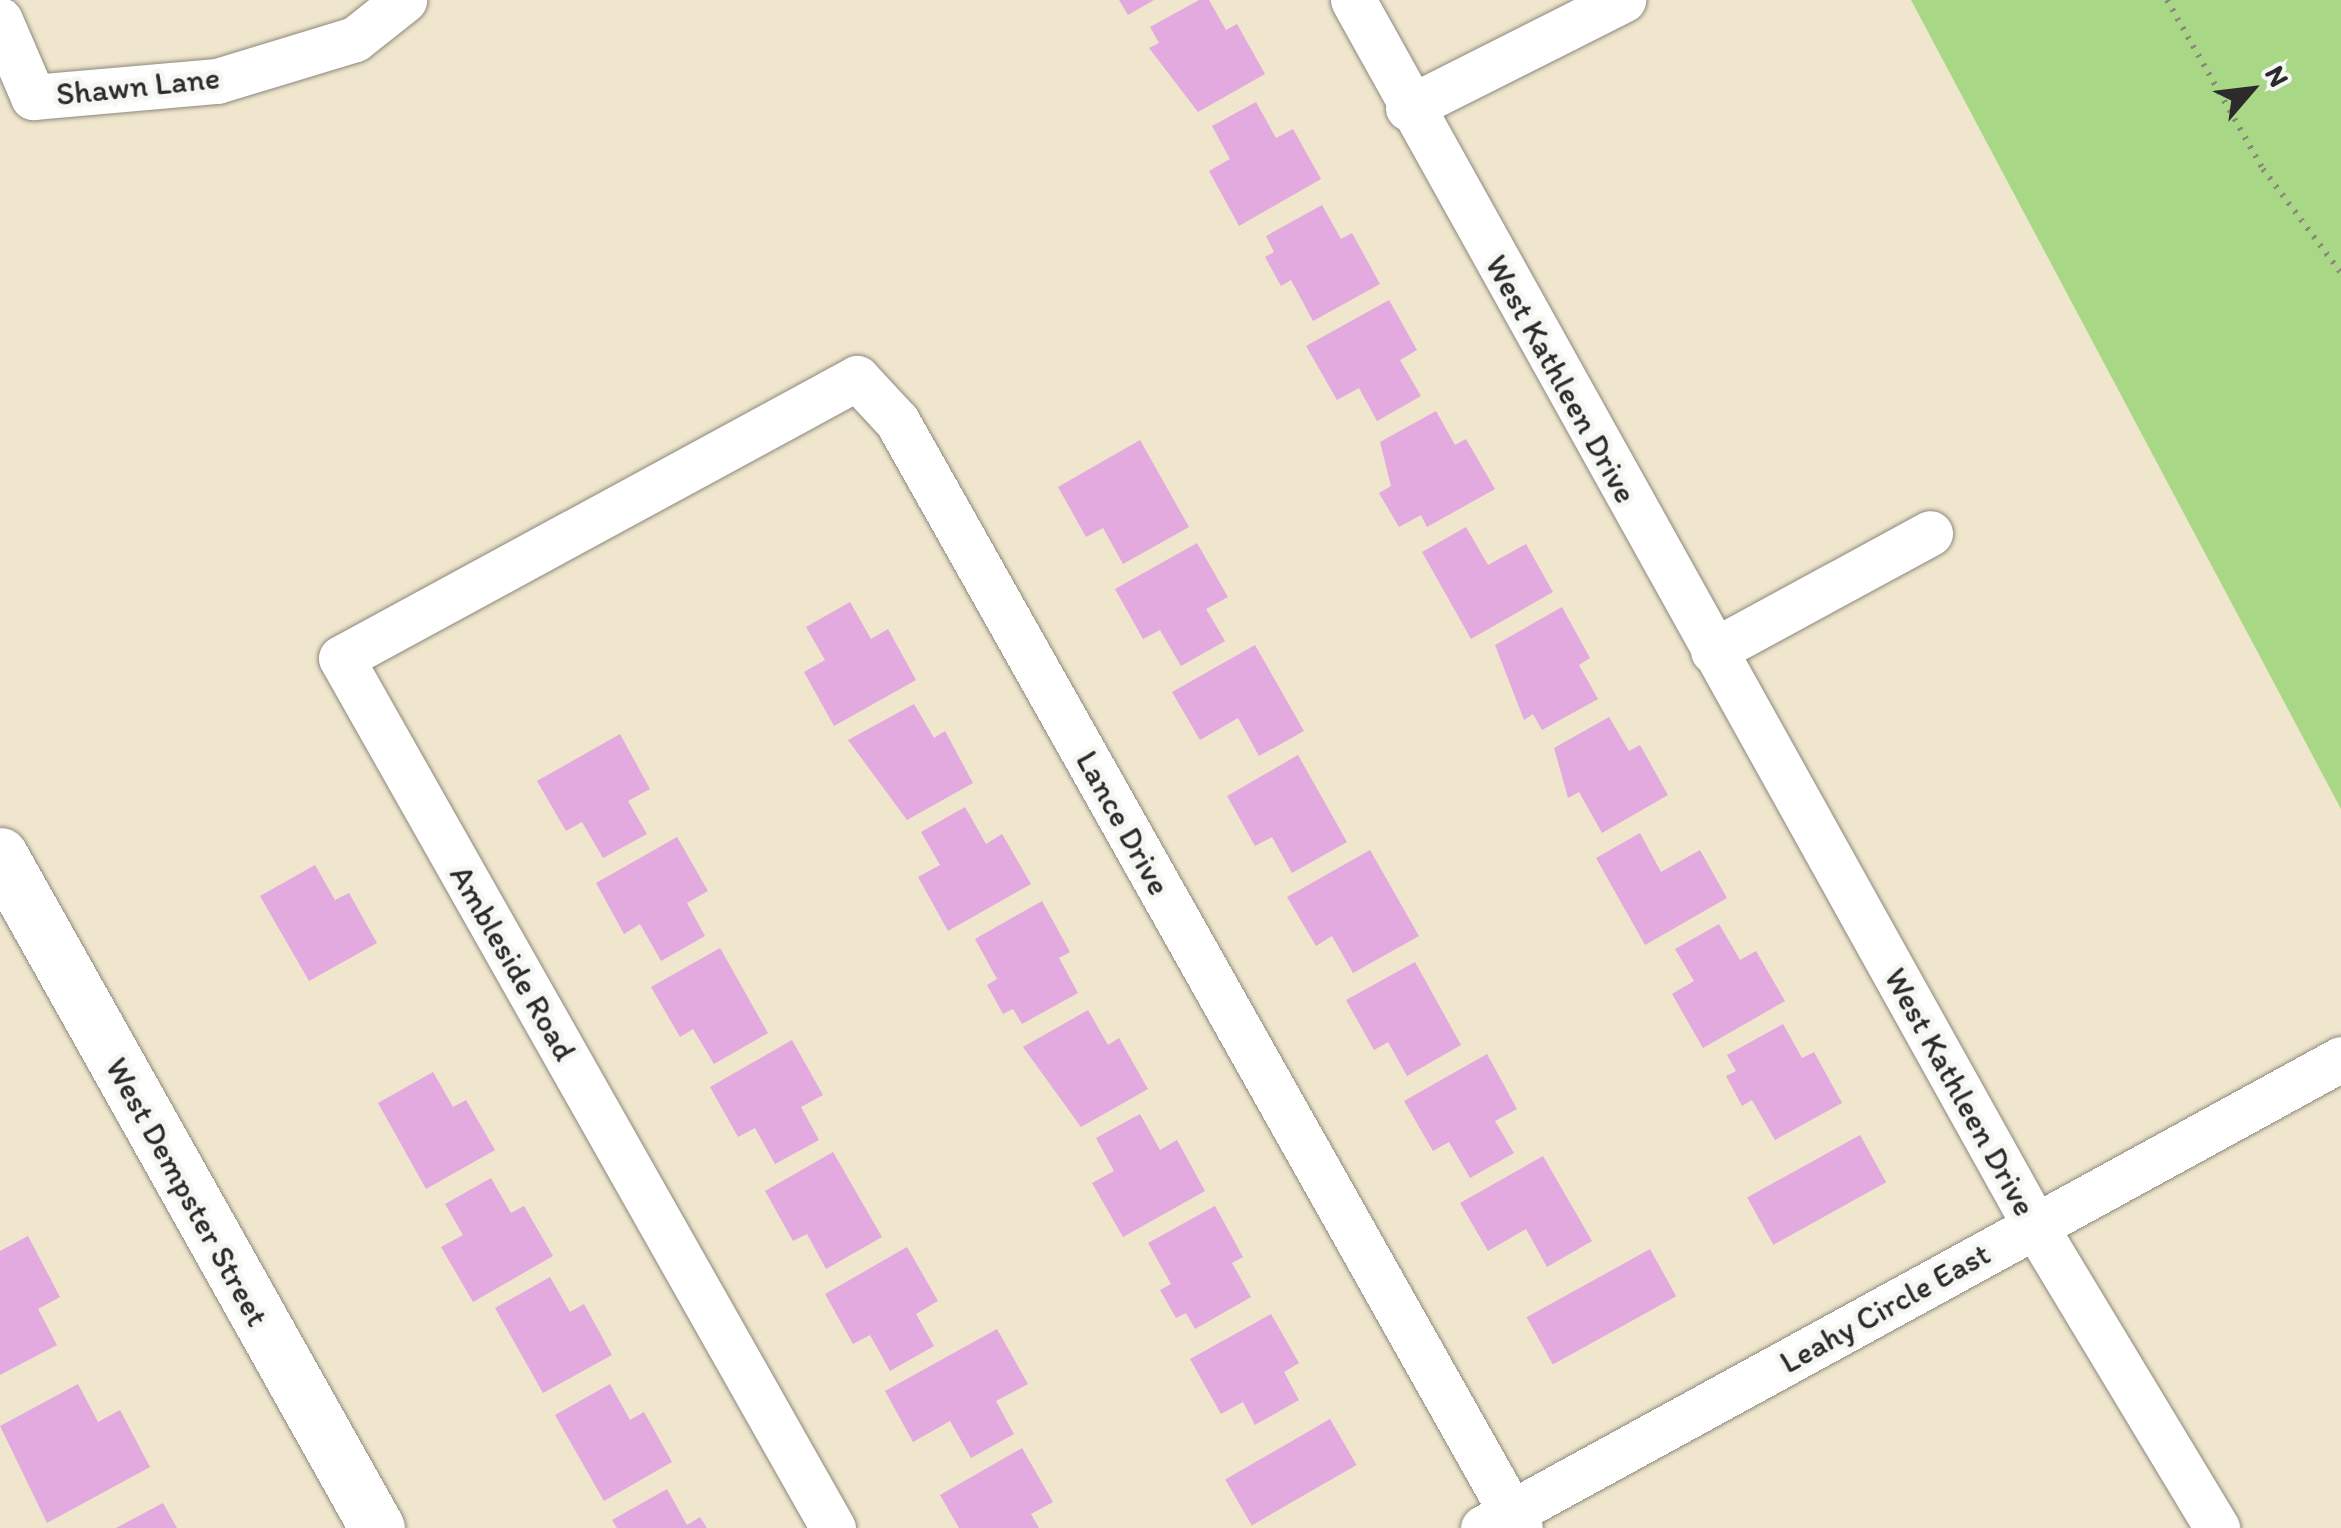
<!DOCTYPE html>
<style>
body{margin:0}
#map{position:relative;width:2341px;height:1528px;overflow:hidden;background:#efe6cd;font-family:Itim,sans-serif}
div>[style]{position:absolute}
.green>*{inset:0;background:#a8d886}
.building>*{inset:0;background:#e2aade;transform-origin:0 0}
.path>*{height:6px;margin-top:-3px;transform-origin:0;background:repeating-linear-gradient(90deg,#8d887c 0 2.5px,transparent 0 10.5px)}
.roads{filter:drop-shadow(0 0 2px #8d887c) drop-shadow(0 0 2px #8d887c)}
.minor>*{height:45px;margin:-22.5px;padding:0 22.5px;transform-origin:22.5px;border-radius:22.5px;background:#fff}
.secondary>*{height:55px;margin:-27.5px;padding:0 27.5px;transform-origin:27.5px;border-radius:27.5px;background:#fff}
span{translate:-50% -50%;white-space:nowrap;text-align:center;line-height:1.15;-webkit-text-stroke:10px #f6f6f2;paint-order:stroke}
.street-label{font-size:32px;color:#2b2b2b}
.north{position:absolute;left:2201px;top:40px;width:100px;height:100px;-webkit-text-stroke:8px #f6f6f2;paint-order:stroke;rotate:62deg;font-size:28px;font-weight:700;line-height:40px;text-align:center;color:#2b2b2b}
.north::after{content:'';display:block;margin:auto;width:35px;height:45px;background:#2b2b2b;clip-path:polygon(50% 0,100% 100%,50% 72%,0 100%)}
</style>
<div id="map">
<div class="green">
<i style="clip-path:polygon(1911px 0,2341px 0,2341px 809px)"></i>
</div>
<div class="building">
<i style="clip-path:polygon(1119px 0,1154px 0,1128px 15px)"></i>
<i style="clip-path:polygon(1199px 0,1209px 0,1226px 30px,1237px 24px,1265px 74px,1198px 112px,1149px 48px,1159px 43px,1150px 27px)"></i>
<i style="clip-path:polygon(1256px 102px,1276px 138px,1293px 129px,1321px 179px,1239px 226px,1209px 171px,1230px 159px,1212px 126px)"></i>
<i style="clip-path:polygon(1322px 205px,1341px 239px,1352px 233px,1380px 284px,1313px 321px,1291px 280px,1281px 286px,1265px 257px,1274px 252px,1266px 236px)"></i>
<i style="clip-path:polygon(1389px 300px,1417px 350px,1400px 360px,1421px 396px,1377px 421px,1359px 388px,1337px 400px,1306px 346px)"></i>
<i style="clip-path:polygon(1436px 411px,1455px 445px,1466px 439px,1495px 489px,1427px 527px,1421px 515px,1399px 527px,1379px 493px,1391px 486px,1380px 442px)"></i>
<i style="clip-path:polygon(1140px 440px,1189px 527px,1123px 564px,1103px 528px,1086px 537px,1058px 487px)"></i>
<i style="clip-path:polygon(1466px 527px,1488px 565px,1526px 544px,1553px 592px,1471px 639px,1422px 552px)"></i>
<i style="clip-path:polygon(1197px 543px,1228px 597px,1206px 609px,1225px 641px,1181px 666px,1160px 630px,1143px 639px,1115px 589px)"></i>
<i style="clip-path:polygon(850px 602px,871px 639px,888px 629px,916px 680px,834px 726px,804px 672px,825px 660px,806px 627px)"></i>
<i style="clip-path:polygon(1562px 607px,1590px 658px,1579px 665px,1598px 699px,1542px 730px,1533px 714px,1524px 720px,1495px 645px)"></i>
<i style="clip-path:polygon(1255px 645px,1304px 731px,1259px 756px,1238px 718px,1200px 740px,1172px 692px)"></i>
<i style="clip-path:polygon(914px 704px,934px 738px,945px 731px,973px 783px,907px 820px,848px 740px)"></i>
<i style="clip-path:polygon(1609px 717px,1629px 751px,1640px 745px,1668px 795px,1602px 833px,1579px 792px,1568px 798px,1554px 748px)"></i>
<i style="clip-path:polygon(620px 734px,650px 789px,628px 801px,647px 834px,603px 858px,582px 822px,566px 831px,537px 781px)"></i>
<i style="clip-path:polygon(1298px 755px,1347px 842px,1292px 873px,1272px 837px,1255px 846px,1227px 796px)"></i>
<i style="clip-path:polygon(965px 807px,986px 844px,1002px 834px,1031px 884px,948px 931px,918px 877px,940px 865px,921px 832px)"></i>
<i style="clip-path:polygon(1640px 833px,1661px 872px,1700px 850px,1727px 898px,1645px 945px,1596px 858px)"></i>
<i style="clip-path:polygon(677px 837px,708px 891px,687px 903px,705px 936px,661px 961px,640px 924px,624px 934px,596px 883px)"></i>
<i style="clip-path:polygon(1370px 850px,1419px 936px,1353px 973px,1332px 936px,1316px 946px,1287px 897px)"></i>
<i style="clip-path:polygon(315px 865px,335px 900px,349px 893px,377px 943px,309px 981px,260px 896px)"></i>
<i style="clip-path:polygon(1042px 901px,1070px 952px,1059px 958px,1078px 993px,1022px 1024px,1013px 1009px,1003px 1014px,987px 985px,997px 979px,975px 939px)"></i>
<i style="clip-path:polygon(1719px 924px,1740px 960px,1756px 951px,1785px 1001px,1703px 1048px,1672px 994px,1694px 981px,1675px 949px)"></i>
<i style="clip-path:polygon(720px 948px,768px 1033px,714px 1064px,693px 1029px,680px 1037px,651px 987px)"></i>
<i style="clip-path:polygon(1415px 962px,1461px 1045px,1407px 1076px,1388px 1042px,1374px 1050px,1346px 1000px)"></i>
<i style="clip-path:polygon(1088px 1010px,1108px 1045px,1119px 1038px,1148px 1089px,1081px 1127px,1023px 1047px)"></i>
<i style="clip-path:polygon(1783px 1024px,1802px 1058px,1814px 1052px,1842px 1103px,1775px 1140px,1752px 1100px,1742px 1106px,1726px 1076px,1736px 1071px,1727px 1055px)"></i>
<i style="clip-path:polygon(792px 1040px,823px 1095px,801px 1107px,819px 1140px,775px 1164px,755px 1128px,738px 1137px,710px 1087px)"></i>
<i style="clip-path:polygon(1487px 1054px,1517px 1109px,1495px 1121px,1514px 1153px,1470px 1178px,1449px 1142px,1433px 1151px,1404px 1101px)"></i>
<i style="clip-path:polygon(433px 1072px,453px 1107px,466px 1100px,495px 1150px,426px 1189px,378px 1103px)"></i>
<i style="clip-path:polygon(1140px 1114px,1160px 1150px,1177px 1140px,1205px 1191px,1123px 1237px,1092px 1183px,1114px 1171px,1096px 1138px)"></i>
<i style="left:1860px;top:1135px;width:54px;height:129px;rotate:61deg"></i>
<i style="clip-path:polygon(833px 1152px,882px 1237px,826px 1269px,807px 1234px,793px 1241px,765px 1191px)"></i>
<i style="clip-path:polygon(1543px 1156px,1592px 1241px,1547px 1267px,1526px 1229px,1488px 1251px,1460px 1203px)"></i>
<i style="clip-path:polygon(491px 1178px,511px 1213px,524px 1206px,553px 1256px,473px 1302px,441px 1247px,463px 1235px,445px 1204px)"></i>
<i style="clip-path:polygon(1215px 1206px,1243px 1257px,1232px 1263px,1251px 1297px,1195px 1329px,1186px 1313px,1176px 1318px,1160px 1290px,1171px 1284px,1148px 1243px)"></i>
<i style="clip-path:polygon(28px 1236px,60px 1297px,38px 1309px,57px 1345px,0 1375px,0 1251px)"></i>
<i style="clip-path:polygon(907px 1247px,938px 1301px,916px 1314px,934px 1346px,890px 1371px,870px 1335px,853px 1344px,825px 1294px)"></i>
<i style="left:1650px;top:1249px;width:54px;height:141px;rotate:61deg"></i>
<i style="clip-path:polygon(550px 1277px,570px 1312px,584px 1304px,612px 1355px,543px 1393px,495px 1308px)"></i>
<i style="clip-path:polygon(1271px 1314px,1299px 1363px,1284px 1372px,1299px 1400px,1255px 1425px,1243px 1402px,1221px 1414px,1190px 1359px)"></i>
<i style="clip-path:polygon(997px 1329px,1028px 1384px,996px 1401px,1014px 1434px,971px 1458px,950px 1421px,913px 1442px,885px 1391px)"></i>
<i style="clip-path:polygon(78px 1384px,98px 1422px,120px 1410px,150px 1467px,47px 1523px,0 1426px)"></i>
<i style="clip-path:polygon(610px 1384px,630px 1420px,644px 1412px,672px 1462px,604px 1501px,555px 1415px)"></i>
<i style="left:1330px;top:1419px;width:53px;height:121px;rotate:60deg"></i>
<i style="clip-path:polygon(1022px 1448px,1053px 1502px,1031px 1514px,1039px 1528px,959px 1528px,940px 1495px)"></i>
<i style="clip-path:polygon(667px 1489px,687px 1525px,700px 1517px,707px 1528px,617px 1528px,612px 1520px)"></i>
<i style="clip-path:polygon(163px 1503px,177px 1528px,116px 1528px)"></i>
</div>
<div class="path">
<i style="left:2167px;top:0;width:194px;rotate:60.4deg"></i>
<i style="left:2263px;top:169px;width:130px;rotate:53.1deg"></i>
</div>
<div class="roads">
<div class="minor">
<i style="left:1353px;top:0;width:1403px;rotate:60.91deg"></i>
<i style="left:2035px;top:1226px;width:353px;rotate:58.9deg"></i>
<i style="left:0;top:20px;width:84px;rotate:66.8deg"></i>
<i style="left:33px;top:97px;width:185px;rotate:-5deg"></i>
<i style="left:217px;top:81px;width:144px;rotate:-16.9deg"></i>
<i style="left:355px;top:39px;width:63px;rotate:-38.5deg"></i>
<i style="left:1408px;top:108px;width:241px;rotate:-26.7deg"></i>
<i style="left:1713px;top:651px;width:247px;rotate:-28.5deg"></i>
<i style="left:833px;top:1528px;width:999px;rotate:-119.49deg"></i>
<i style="left:341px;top:658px;width:587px;rotate:-28.49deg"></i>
<i style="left:857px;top:378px;width:59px;rotate:47.1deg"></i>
<i style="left:897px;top:421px;width:1270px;rotate:60.63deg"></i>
<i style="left:1483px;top:1528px;width:978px;rotate:-28.66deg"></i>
</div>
<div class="secondary">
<i style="left:0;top:855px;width:771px;rotate:60.74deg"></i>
</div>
</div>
<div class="street-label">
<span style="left:138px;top:86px;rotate:-6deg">Shawn Lane</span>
<span style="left:1561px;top:379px;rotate:61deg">West Kathleen Drive</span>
<span style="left:1123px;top:823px;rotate:61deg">Lance Drive</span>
<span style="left:513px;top:963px;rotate:60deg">Ambleside Road</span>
<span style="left:1960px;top:1092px;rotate:61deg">West Kathleen Drive</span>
<span style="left:187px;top:1192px;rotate:61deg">West Dempster Street</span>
<span style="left:1885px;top:1308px;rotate:-29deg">Leahy Circle East</span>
</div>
<div class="north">N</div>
</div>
